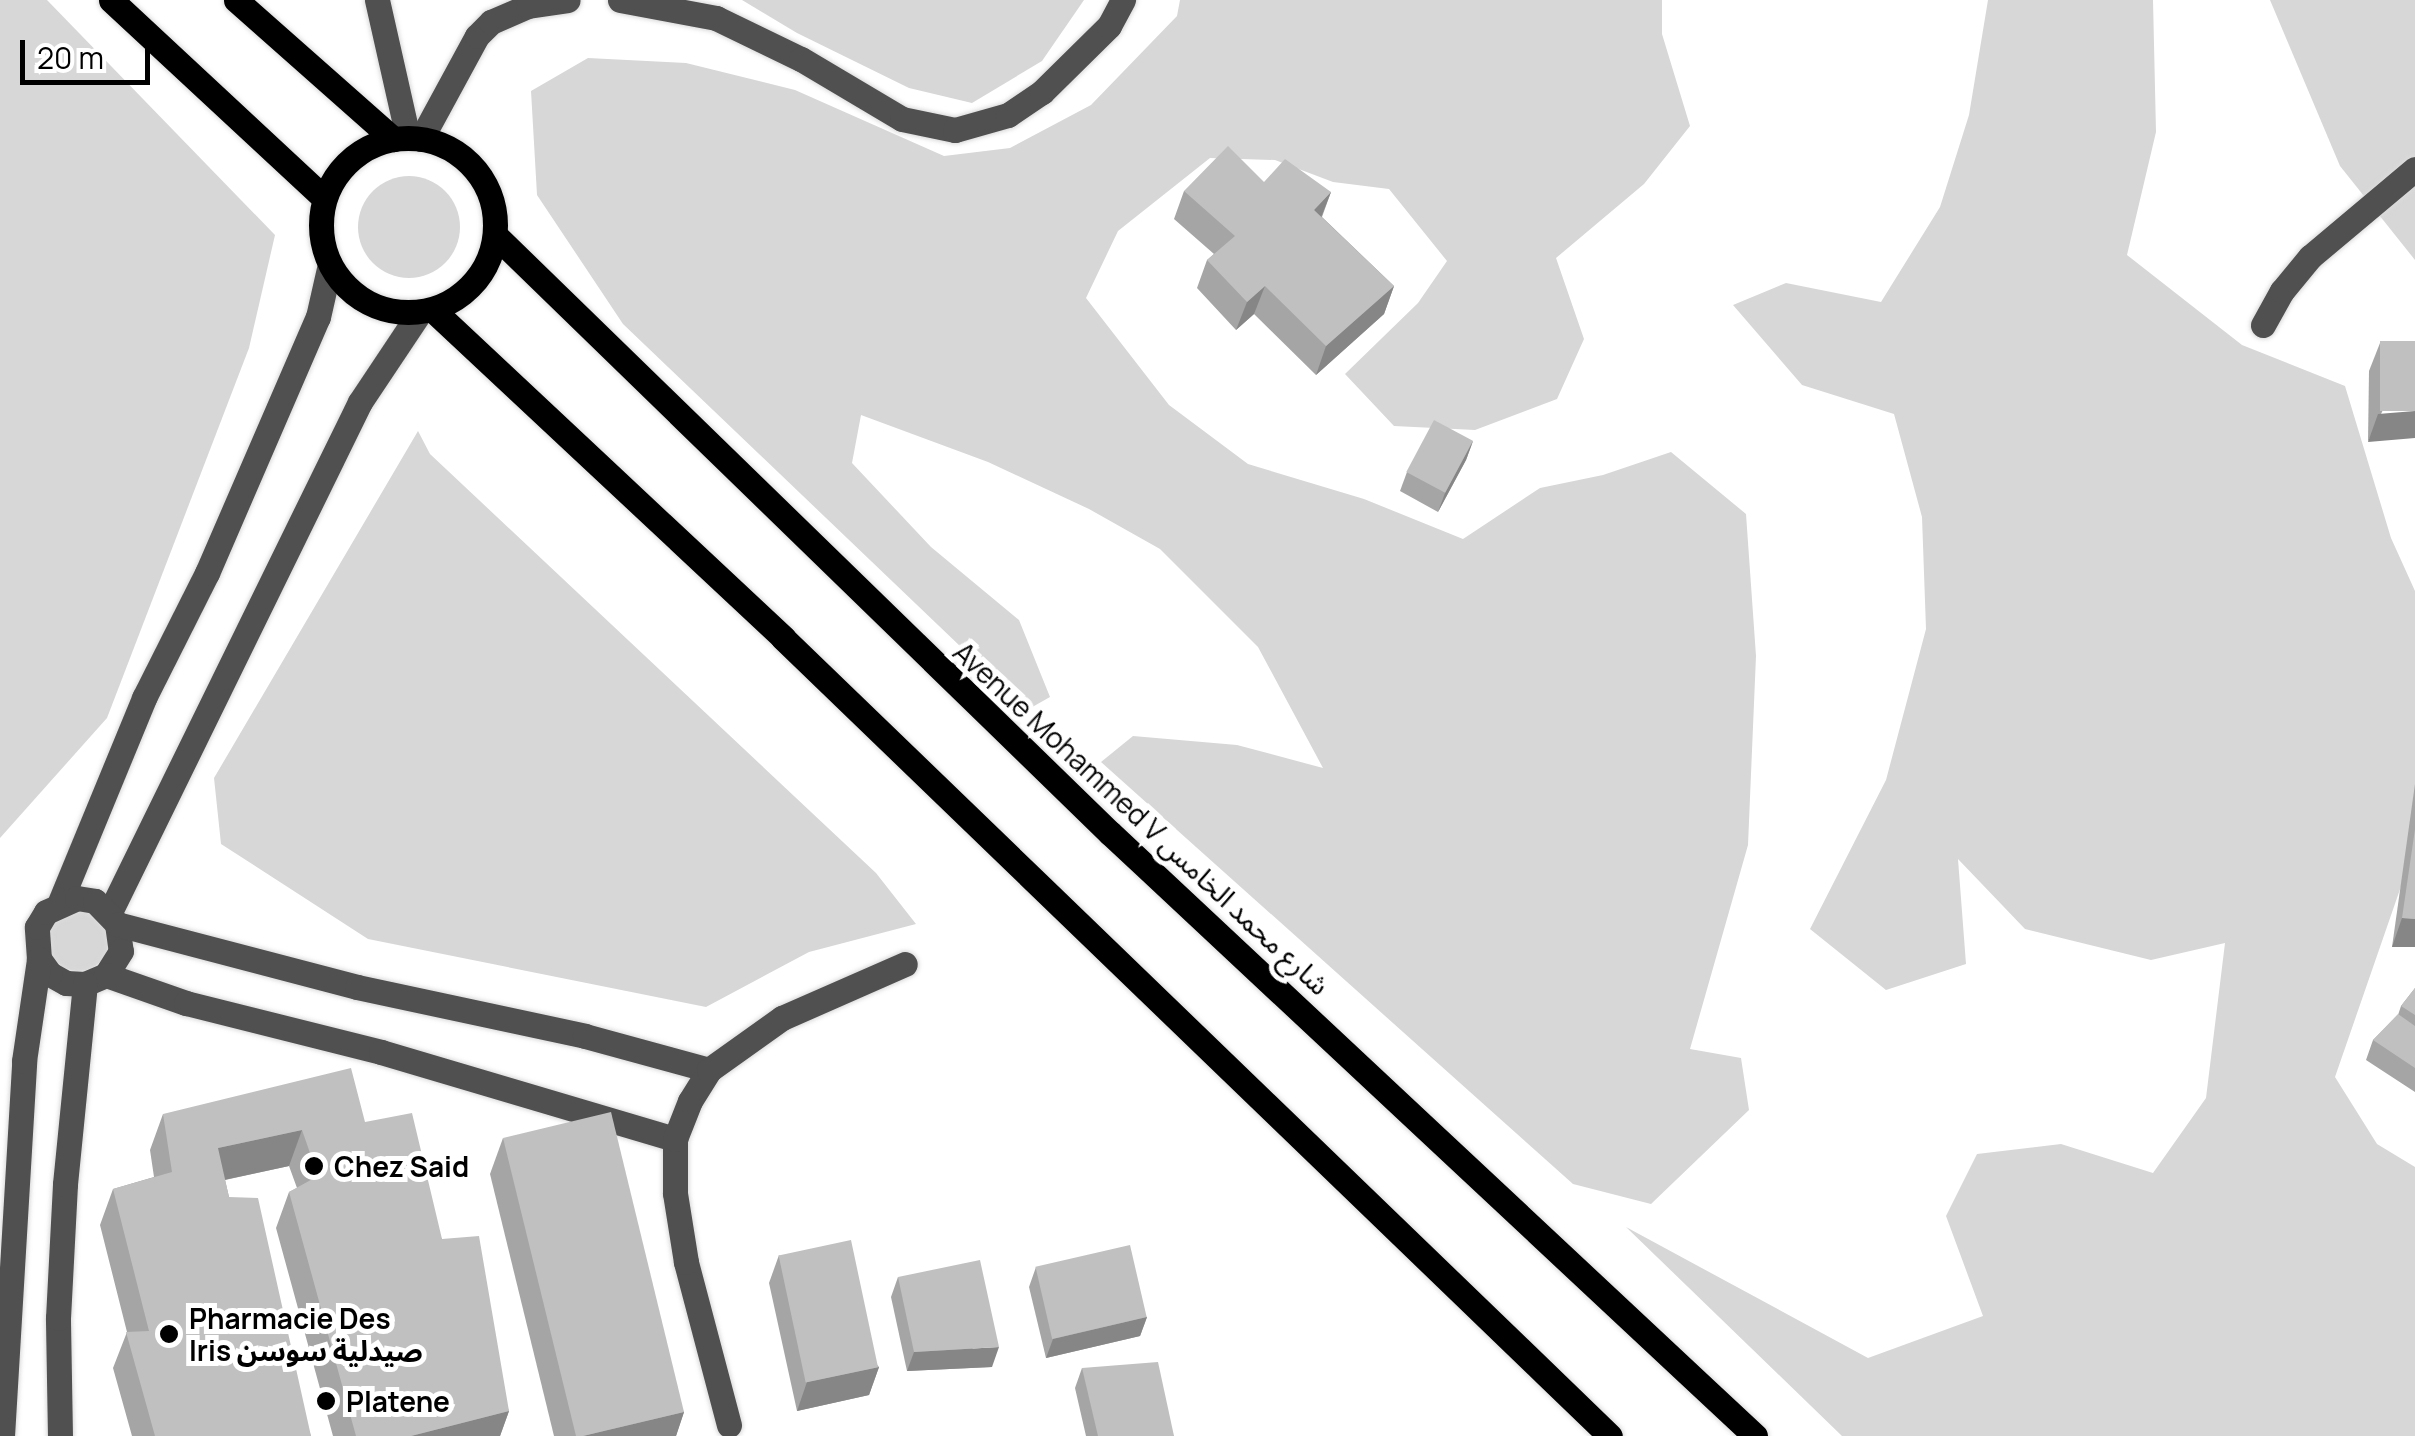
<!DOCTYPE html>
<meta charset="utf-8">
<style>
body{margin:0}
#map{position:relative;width:2415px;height:1436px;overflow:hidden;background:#fff;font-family:Manrope,"Noto Sans Arabic",sans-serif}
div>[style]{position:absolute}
.green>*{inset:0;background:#d7d7d7}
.round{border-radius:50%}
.roads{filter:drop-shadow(0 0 2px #dbdbdb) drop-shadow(0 0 2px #dbdbdb)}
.minor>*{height:25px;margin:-12.5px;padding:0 12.5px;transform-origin:12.5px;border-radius:12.5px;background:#505050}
.major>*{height:25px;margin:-12.5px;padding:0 12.5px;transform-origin:12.5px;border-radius:12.5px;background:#000}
.major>.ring{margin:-12.5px;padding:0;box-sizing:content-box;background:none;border:25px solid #000;border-radius:50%}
.wall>*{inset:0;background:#a5a5a5}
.shaded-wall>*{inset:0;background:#868686}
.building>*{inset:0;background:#c0c0c0;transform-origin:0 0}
.dots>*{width:28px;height:28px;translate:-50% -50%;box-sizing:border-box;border:5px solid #fff;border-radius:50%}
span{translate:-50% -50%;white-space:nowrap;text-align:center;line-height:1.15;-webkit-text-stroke:10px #fff;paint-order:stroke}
.street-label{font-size:28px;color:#000}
.poi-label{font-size:28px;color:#000;font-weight:700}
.left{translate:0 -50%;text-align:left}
.scale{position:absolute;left:20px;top:40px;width:130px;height:45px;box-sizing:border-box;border:5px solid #000;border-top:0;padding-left:12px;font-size:30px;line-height:35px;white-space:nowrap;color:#000;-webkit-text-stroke:8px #fff;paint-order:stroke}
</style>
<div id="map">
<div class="green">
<i style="clip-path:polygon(0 0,47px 0,275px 235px,249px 348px,107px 718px,0 838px)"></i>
<i style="clip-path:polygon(742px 0,1084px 0,1042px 61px,972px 103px,909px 88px,797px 33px)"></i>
<i style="clip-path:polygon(1180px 0,1662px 0,1662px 34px,1690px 126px,1644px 184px,1556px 258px,1584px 339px,1557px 399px,1475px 430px,1394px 426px,1345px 374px,1418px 303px,1447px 261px,1389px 189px,1333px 182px,1275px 160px,1210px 158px,1118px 231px,1086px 298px,1169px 405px,1248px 464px,1364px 499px,1463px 539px,1540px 488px,1603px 475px,1671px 452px,1746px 514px,1756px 656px,1748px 845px,1690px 1049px,1741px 1058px,1749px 1110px,1651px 1204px,1573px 1184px,1101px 762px,1133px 736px,1237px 745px,1323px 768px,1258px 647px,1160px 549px,1089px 509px,988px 462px,861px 415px,852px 463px,931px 547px,1019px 620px,1050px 697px,1027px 710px,623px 324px,537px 195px,531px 91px,588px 58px,686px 63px,795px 90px,944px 156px,1010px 148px,1091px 105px,1177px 16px)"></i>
<i style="clip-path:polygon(1988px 0,2153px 0,2156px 132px,2127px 255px,2242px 345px,2345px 386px,2391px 538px,2415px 591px,2415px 846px,2335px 1077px,2377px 1144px,2415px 1167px,2415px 1436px,1842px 1436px,1626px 1227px,1868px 1358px,1983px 1316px,1946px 1216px,1977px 1154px,2061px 1144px,2153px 1173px,2206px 1098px,2225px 943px,2151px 960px,2025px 929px,1958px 859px,1966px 964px,1886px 990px,1810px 929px,1886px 780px,1926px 629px,1922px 517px,1894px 414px,1802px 385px,1733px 305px,1786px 283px,1881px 302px,1940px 207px,1969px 115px)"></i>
<i style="clip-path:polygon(2270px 0,2415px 0,2415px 260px,2340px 166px)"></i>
<i class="round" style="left:358px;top:176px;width:102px;height:102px"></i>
<i style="clip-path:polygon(418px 431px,430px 454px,876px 873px,916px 924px,809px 952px,706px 1007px,368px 939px,221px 844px,214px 778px)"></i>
<i class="round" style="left:47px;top:909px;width:62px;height:62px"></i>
</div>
<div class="roads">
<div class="minor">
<i style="left:377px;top:0;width:141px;rotate:77.3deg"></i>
<i style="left:620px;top:0;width:98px;rotate:10.6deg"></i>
<i style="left:716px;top:18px;width:94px;rotate:25.8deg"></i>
<i style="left:801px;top:59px;width:117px;rotate:30.7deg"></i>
<i style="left:902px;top:119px;width:54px;rotate:11.7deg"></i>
<i style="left:955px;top:130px;width:55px;rotate:-15.8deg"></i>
<i style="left:1008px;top:115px;width:41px;rotate:-34.1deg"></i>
<i style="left:1042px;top:92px;width:94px;rotate:-44.6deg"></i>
<i style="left:1109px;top:26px;width:30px;rotate:-62deg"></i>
<i style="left:421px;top:139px;width:117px;rotate:-61.5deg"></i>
<i style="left:477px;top:36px;width:20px;rotate:-45deg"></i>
<i style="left:491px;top:22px;width:40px;rotate:-23.4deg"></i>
<i style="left:528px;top:6px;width:40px;rotate:-8.5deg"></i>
<i style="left:2263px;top:325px;width:39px;rotate:-61deg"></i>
<i style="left:2282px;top:291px;width:44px;rotate:-50.5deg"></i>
<i style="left:2310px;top:257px;width:137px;rotate:-40deg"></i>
<i style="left:60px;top:902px;width:221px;rotate:-67.6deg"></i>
<i style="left:144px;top:698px;width:140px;rotate:-63.3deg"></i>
<i style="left:207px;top:573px;width:279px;rotate:-66.6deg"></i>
<i style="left:318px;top:317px;width:54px;rotate:-77.2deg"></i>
<i style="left:110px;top:912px;width:568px;rotate:-63.89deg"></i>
<i style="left:360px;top:402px;width:108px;rotate:-56.3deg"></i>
<i style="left:117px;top:924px;width:27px;rotate:82deg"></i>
<i style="left:121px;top:951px;width:28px;rotate:122deg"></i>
<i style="left:106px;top:975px;width:23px;rotate:157deg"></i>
<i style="left:85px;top:984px;width:19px;rotate:-177deg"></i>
<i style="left:66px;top:983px;width:18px;rotate:-151deg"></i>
<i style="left:50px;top:974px;width:19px;rotate:-126deg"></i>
<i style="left:39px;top:959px;width:32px;rotate:-94deg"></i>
<i style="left:37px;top:927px;width:17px;rotate:-59deg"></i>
<i style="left:46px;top:912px;width:34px;rotate:-24deg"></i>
<i style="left:77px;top:898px;width:18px;rotate:9deg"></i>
<i style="left:95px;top:901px;width:32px;rotate:46deg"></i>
<i style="left:117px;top:924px;width:248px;rotate:14.7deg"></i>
<i style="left:357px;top:987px;width:233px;rotate:12.1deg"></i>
<i style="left:585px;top:1036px;width:129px;rotate:15.3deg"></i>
<i style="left:106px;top:975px;width:85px;rotate:19.3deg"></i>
<i style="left:186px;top:1003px;width:201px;rotate:14.1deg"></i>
<i style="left:381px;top:1052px;width:307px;rotate:16.5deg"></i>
<i style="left:729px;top:1425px;width:169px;rotate:-104.8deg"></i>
<i style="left:686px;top:1262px;width:70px;rotate:-99.1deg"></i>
<i style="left:675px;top:1193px;width:54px;rotate:-90deg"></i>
<i style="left:675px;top:1139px;width:41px;rotate:-68.5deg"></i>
<i style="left:690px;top:1101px;width:36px;rotate:-58deg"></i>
<i style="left:709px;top:1070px;width:90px;rotate:-35.5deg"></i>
<i style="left:782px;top:1018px;width:134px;rotate:-23.7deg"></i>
<i style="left:2px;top:1436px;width:376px;rotate:-86.6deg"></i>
<i style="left:24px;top:1061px;width:103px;rotate:-81.6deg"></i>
<i style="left:60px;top:1436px;width:118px;rotate:-91deg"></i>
<i style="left:58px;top:1318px;width:134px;rotate:-87deg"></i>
<i style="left:65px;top:1184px;width:201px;rotate:-84.3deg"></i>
</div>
<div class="major">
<i style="left:111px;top:0;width:291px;rotate:42.9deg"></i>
<i style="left:236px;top:0;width:210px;rotate:41.5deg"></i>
<i class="ring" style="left:321px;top:138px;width:149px;height:149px"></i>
<i style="left:495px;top:235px;width:858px;rotate:44.2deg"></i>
<i style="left:1110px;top:833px;width:883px;rotate:43.07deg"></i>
<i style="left:433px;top:310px;width:480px;rotate:43.1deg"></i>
<i style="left:783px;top:638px;width:1149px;rotate:43.98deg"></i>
</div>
</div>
<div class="wall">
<i style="clip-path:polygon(1264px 182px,1331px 192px,1322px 217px,1394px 286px,1384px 314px,1316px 375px,1254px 314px,1236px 330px,1197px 288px,1207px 260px,1214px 254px,1174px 219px,1184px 191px)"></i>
<i style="clip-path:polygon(2415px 341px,2368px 442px,2369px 371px,2380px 343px)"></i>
<i style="clip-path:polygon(1473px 441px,1466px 460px,1438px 512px,1400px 491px,1407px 472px)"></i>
<i style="clip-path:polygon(2415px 784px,2415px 947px,2392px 947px)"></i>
<i style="clip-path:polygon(2415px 988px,2415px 1092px,2366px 1060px,2373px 1040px,2398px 1015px,2401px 1006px)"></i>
<i style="clip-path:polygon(163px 1114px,365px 1122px,442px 1239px,509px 1411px,500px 1436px,333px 1436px,276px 1228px,289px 1192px,297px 1188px,289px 1166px,225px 1180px,229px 1197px,311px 1436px,132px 1436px,113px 1368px,127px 1332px,100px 1225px,113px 1189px,154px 1177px,150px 1150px)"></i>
<i style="clip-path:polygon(503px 1138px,684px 1412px,676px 1436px,554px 1436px,490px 1174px)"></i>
<i style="clip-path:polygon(779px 1255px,879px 1367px,869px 1395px,797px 1411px,769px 1283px)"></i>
<i style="clip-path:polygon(1036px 1267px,1147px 1317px,1140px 1336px,1046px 1358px,1029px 1287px)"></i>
<i style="clip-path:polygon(898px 1277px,992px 1367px,907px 1371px,891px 1297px)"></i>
<i style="clip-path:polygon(1082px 1368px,1174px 1436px,1086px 1436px,1075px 1388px)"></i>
</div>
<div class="shaded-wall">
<i style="clip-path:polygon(1331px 192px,1320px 220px,1314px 210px)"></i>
<i style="clip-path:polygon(1265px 286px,1254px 314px,1236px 330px,1247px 302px)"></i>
<i style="clip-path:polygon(1394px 286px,1384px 314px,1316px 375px,1326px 346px)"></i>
<i style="clip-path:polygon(2415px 411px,2415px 438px,2368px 442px,2378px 414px)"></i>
<i style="clip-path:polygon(1473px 441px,1466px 460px,1438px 512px,1445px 493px)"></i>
<i style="clip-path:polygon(2402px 918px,2415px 919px,2415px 947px,2392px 947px)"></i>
<i style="clip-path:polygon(302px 1130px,289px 1166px,205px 1184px,218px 1148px)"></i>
<i style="clip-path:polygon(1147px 1317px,1140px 1336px,1046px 1358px,1053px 1339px)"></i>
<i style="clip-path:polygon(999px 1347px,992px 1367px,907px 1371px,914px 1352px)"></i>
<i style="clip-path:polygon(879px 1367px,869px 1395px,797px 1411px,807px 1382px)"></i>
<i style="clip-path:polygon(509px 1411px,500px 1436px,411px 1436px)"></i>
<i style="clip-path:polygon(684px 1412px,676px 1436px,583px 1436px)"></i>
</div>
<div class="building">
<i style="clip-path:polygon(1228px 146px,1264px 182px,1285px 159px,1331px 192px,1314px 210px,1394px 286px,1326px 346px,1265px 286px,1247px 302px,1207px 260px,1235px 236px,1184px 191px)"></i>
<i style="left:2415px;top:341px;width:70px;height:35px;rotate:90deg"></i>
<i style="left:1434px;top:420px;width:44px;height:59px;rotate:28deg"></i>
<i style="clip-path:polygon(2415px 829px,2415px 919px,2402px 918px)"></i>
<i style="clip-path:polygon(2415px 988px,2415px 1015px,2401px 1006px)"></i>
<i style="clip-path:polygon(2398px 1014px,2415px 1026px,2415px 1068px,2373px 1040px)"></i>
<i style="clip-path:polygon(351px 1068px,365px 1122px,412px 1113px,442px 1239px,479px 1236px,509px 1411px,411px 1436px,356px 1436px,289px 1192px,318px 1176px,302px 1130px,218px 1148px,229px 1197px,258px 1198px,311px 1436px,155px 1436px,126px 1332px,149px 1331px,113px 1189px,172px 1172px,163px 1114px)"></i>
<i style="clip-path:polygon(611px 1112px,684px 1412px,583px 1436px,576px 1436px,503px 1138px)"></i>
<i style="left:851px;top:1240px;width:130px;height:74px;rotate:78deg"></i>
<i style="left:1130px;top:1245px;width:74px;height:97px;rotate:77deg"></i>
<i style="clip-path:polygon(980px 1260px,999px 1347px,914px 1352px,898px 1277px)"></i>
<i style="clip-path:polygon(1158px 1362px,1174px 1436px,1098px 1436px,1082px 1368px)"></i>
</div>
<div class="dots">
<i style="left:314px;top:1166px;background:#000"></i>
<i style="left:169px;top:1334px;background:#000"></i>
<i style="left:326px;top:1401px;background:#000"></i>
</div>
<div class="street-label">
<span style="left:1142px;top:818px;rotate:43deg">Avenue Mohammed V شارع محمد الخامس</span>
</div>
<div class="poi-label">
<span class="left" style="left:334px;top:1166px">Chez Said</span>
<span class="left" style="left:189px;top:1334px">Pharmacie Des<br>Iris صيدلية سوسن</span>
<span class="left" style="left:346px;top:1401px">Platene</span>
</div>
<div class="scale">20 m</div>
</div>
